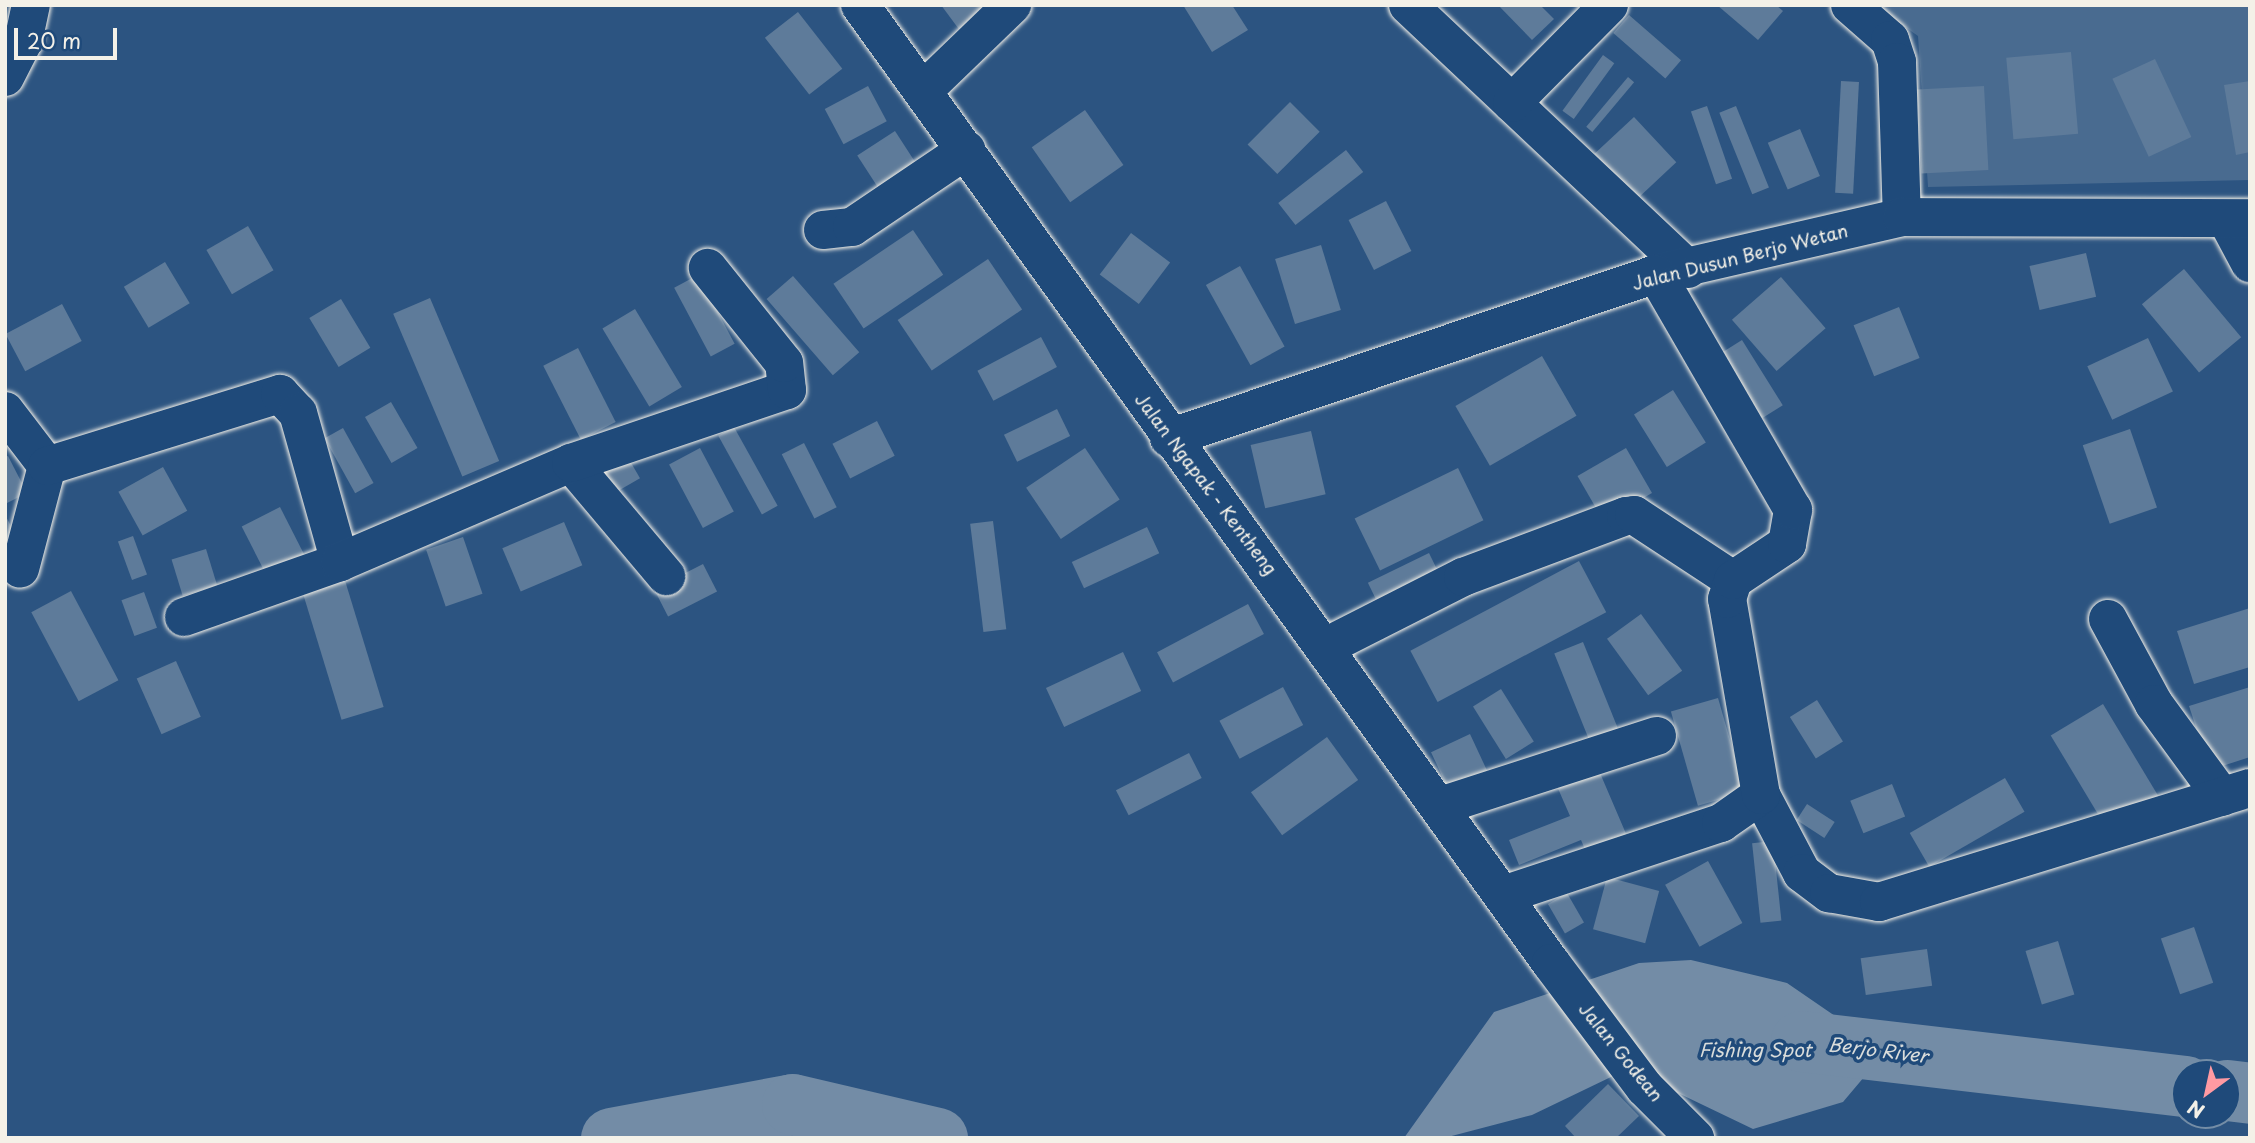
<!DOCTYPE html>
<style>
body{margin:0}
#map{position:relative;width:2255px;height:1143px;overflow:hidden;background:#2c5481;font-family:"Playpen Sans",sans-serif}
div>[style]{position:absolute}
.green>*{inset:0;background:#496b90}
.water>*{inset:0;background:#738ca6}
.river>*{height:61px;margin:-30.5px;padding:0 30.5px;transform-origin:30.5px;border-radius:30.5px;background:#738ca6}
.building>*{inset:0;background:#5e7b9a;transform-origin:0 0}
.roads{filter:drop-shadow(0 0 2px #f4f1e8) drop-shadow(0 0 2px #f4f1e8)}
.minor>*{height:38px;margin:-19px;padding:0 19px;transform-origin:19px;border-radius:19px;background:#1f4a7a}
.primary>*{height:38px;margin:-19px;padding:0 19px;transform-origin:19px;border-radius:19px;background:#1f4a7a}
span{translate:-50% -50%;white-space:nowrap;text-align:center;line-height:1.15;-webkit-text-stroke:7px #1f4a7a;paint-order:stroke}
.street-label{font-size:18px;color:#f4f1e8}
.water-label{font-size:19px;color:#dadddb;font-style:italic}
.frame{position:absolute;inset:0;border:7px solid #f4f1e8;pointer-events:none}
.north{position:absolute;left:2171px;top:1059px;width:70px;height:70px;box-sizing:border-box;background:#1f4a7a;border:2px solid #748da6;border-radius:50%;rotate:213deg;font-size:19px;font-weight:700;line-height:28px;text-align:center;color:#f4f1e8}
.north::after{content:'';display:block;margin:auto;width:24px;height:32px;background:#ff9aa2;clip-path:polygon(50% 0,100% 100%,50% 72%,0 100%)}
.scale{position:absolute;left:14px;top:28px;width:103px;height:32px;box-sizing:border-box;border:4px solid #f4f1e8;border-top:0;padding-left:9px;font-size:21px;line-height:24px;white-space:nowrap;color:#f4f1e8;-webkit-text-stroke:5px #1f4a7a;paint-order:stroke}
</style>
<div id="map">
<div class="green">
<i style="clip-path:polygon(1874px 5px,2250px 5px,2250px 180px,1928px 187px,1918px 36px)"></i>
</div>
<div class="water">
<i style="clip-path:polygon(1691px 960px,1787px 983px,1886px 1051px,1843px 1102px,1753px 1129px,1678px 1093px,1613px 1076px,1532px 1115px,1444px 1138px,1404px 1138px,1494px 1012px,1639px 963px)"></i>
</div>
<div class="river">
<i style="left:1801px;top:1041px;width:387px;rotate:6.7deg"></i>
<i style="left:2227px;top:1090px;width:23px;rotate:7deg"></i>
<i style="left:611px;top:1138px;width:184px;rotate:-10.6deg"></i>
<i style="left:792px;top:1104px;width:149px;rotate:13.2deg"></i>
</div>
<div class="building">
<i style="clip-path:polygon(941px 5px,994px 5px,961px 32px)"></i>
<i style="clip-path:polygon(1183px 5px,1232px 5px,1248px 30px,1212px 52px)"></i>
<i style="clip-path:polygon(1498px 5px,1540px 5px,1554px 19px,1532px 40px)"></i>
<i style="clip-path:polygon(1717px 5px,1776px 5px,1783px 11px,1758px 40px)"></i>
<i style="left:798px;top:12px;width:72px;height:42px;rotate:52deg"></i>
<i style="left:1629px;top:15px;width:69px;height:24px;rotate:41deg"></i>
<i style="left:2071px;top:52px;width:82px;height:65px;rotate:85deg"></i>
<i style="left:1603px;top:55px;width:14px;height:69px;rotate:36deg"></i>
<i style="left:2155px;top:59px;width:86px;height:47px;rotate:65deg"></i>
<i style="left:1628px;top:77px;width:8px;height:65px;rotate:40deg"></i>
<i style="left:1841px;top:81px;width:18px;height:112px;rotate:3deg"></i>
<i style="clip-path:polygon(2250px 81px,2250px 152px,2236px 155px,2224px 85px)"></i>
<i style="left:868px;top:86px;width:40px;height:49px;rotate:62deg"></i>
<i style="left:1984px;top:86px;width:84px;height:67px;rotate:87deg"></i>
<i style="left:1290px;top:102px;width:42px;height:60px;rotate:45deg"></i>
<i style="left:1707px;top:106px;width:77px;height:17px;rotate:71deg"></i>
<i style="left:1736px;top:106px;width:88px;height:18px;rotate:68deg"></i>
<i style="left:1085px;top:110px;width:67px;height:65px;rotate:55deg"></i>
<i style="left:1634px;top:117px;width:62px;height:54px;rotate:47deg"></i>
<i style="left:1800px;top:129px;width:51px;height:35px;rotate:67deg"></i>
<i style="left:895px;top:131px;width:53px;height:45px;rotate:57deg"></i>
<i style="left:1346px;top:150px;width:28px;height:86px;rotate:52deg"></i>
<i style="left:1386px;top:201px;width:56px;height:42px;rotate:63deg"></i>
<i style="left:248px;top:226px;width:51px;height:48px;rotate:60deg"></i>
<i style="left:913px;top:230px;width:54px;height:96px;rotate:56deg"></i>
<i style="left:1131px;top:233px;width:49px;height:52px;rotate:37deg"></i>
<i style="left:1321px;top:245px;width:68px;height:48px;rotate:73deg"></i>
<i style="left:2086px;top:253px;width:45px;height:58px;rotate:77deg"></i>
<i style="left:988px;top:259px;width:61px;height:109px;rotate:56deg"></i>
<i style="left:165px;top:262px;width:48px;height:48px;rotate:59deg"></i>
<i style="left:1240px;top:266px;width:92px;height:39px;rotate:61deg"></i>
<i style="left:2184px;top:269px;width:89px;height:55px;rotate:50deg"></i>
<i style="left:698px;top:275px;width:78px;height:27px;rotate:62deg"></i>
<i style="left:793px;top:276px;width:101px;height:35px;rotate:49deg"></i>
<i style="left:1781px;top:277px;width:68px;height:65px;rotate:49deg"></i>
<i style="left:430px;top:298px;width:177px;height:40px;rotate:67deg"></i>
<i style="left:341px;top:299px;width:57px;height:37px;rotate:59deg"></i>
<i style="left:62px;top:304px;width:42px;height:64px;rotate:62deg"></i>
<i style="left:1899px;top:307px;width:55px;height:49px;rotate:68deg"></i>
<i style="left:635px;top:309px;width:91px;height:38px;rotate:59deg"></i>
<i style="left:1041px;top:337px;width:34px;height:72px;rotate:62deg"></i>
<i style="left:2148px;top:338px;width:59px;height:67px;rotate:65deg"></i>
<i style="left:1742px;top:340px;width:77px;height:32px;rotate:58deg"></i>
<i style="left:578px;top:348px;width:83px;height:39px;rotate:63deg"></i>
<i style="left:1542px;top:356px;width:69px;height:100px;rotate:60deg"></i>
<i style="left:1673px;top:390px;width:62px;height:46px;rotate:58deg"></i>
<i style="left:391px;top:402px;width:53px;height:30px;rotate:60deg"></i>
<i style="left:1057px;top:409px;width:30px;height:59px;rotate:64deg"></i>
<i style="left:877px;top:421px;width:39px;height:50px;rotate:63deg"></i>
<i style="left:734px;top:427px;width:90px;height:18px;rotate:61deg"></i>
<i style="left:343px;top:428px;width:63px;height:21px;rotate:61deg"></i>
<i style="left:2130px;top:429px;width:83px;height:50px;rotate:71deg"></i>
<i style="left:1311px;top:431px;width:65px;height:62px;rotate:77deg"></i>
<i style="left:804px;top:443px;width:72px;height:25px;rotate:63deg"></i>
<i style="left:700px;top:448px;width:72px;height:35px;rotate:62deg"></i>
<i style="left:1085px;top:448px;width:62px;height:71px;rotate:56deg"></i>
<i style="left:1626px;top:448px;width:52px;height:56px;rotate:60deg"></i>
<i style="left:626px;top:454px;width:28px;height:38px;rotate:60deg"></i>
<i style="clip-path:polygon(8px 456px,27px 493px,5px 504px,5px 457px)"></i>
<i style="left:163px;top:467px;width:50px;height:51px;rotate:61deg"></i>
<i style="left:1458px;top:468px;width:58px;height:115px;rotate:64deg"></i>
<i style="left:280px;top:507px;width:56px;height:43px;rotate:63deg"></i>
<i style="clip-path:polygon(5px 515px,18px 539px,5px 546px)"></i>
<i style="left:993px;top:521px;width:109px;height:23px;rotate:83deg"></i>
<i style="left:564px;top:522px;width:47px;height:67px;rotate:67deg"></i>
<i style="left:1147px;top:527px;width:29px;height:83px;rotate:65deg"></i>
<i style="left:133px;top:536px;width:41px;height:16px;rotate:70deg"></i>
<i style="left:463px;top:537px;width:60px;height:39px;rotate:71deg"></i>
<i style="left:206px;top:549px;width:38px;height:36px;rotate:73deg"></i>
<i style="left:1429px;top:553px;width:32px;height:68px;rotate:64deg"></i>
<i style="left:1579px;top:561px;width:58px;height:191px;rotate:62deg"></i>
<i style="left:703px;top:564px;width:31px;height:55px;rotate:63deg"></i>
<i style="left:343px;top:574px;width:139px;height:44px;rotate:73deg"></i>
<i style="left:71px;top:591px;width:101px;height:45px;rotate:62deg"></i>
<i style="left:144px;top:592px;width:38px;height:24px;rotate:70deg"></i>
<i style="left:1248px;top:604px;width:34px;height:103px;rotate:62deg"></i>
<i style="clip-path:polygon(2250px 608px,2250px 667px,2194px 684px,2177px 631px)"></i>
<i style="left:1641px;top:614px;width:70px;height:42px;rotate:54deg"></i>
<i style="left:1583px;top:642px;width:104px;height:31px;rotate:68deg"></i>
<i style="left:1123px;top:652px;width:43px;height:85px;rotate:65deg"></i>
<i style="left:176px;top:661px;width:61px;height:43px;rotate:66deg"></i>
<i style="left:1283px;top:687px;width:43px;height:72px;rotate:62deg"></i>
<i style="clip-path:polygon(2250px 687px,2250px 757px,2210px 770px,2189px 706px)"></i>
<i style="left:1501px;top:689px;width:62px;height:33px;rotate:58deg"></i>
<i style="left:1718px;top:698px;width:98px;height:49px;rotate:74deg"></i>
<i style="left:1817px;top:700px;width:49px;height:32px;rotate:58deg"></i>
<i style="left:2103px;top:704px;width:110px;height:61px;rotate:59deg"></i>
<i style="left:1470px;top:734px;width:51px;height:43px;rotate:65deg"></i>
<i style="left:1327px;top:737px;width:53px;height:94px;rotate:54deg"></i>
<i style="left:1189px;top:753px;width:28px;height:82px;rotate:63deg"></i>
<i style="clip-path:polygon(1594px 759px,1627px 836px,1587px 854px,1581px 840px,1519px 865px,1509px 840px,1570px 816px,1553px 777px)"></i>
<i style="left:2005px;top:778px;width:39px;height:110px;rotate:60deg"></i>
<i style="left:1892px;top:784px;width:35px;height:45px;rotate:68deg"></i>
<i style="left:1807px;top:804px;width:33px;height:19px;rotate:33deg"></i>
<i style="left:1773px;top:841px;width:80px;height:21px;rotate:84deg"></i>
<i style="left:1708px;top:861px;width:71px;height:49px;rotate:61deg"></i>
<i style="left:1607px;top:877px;width:54px;height:54px;rotate:15deg"></i>
<i style="left:1567px;top:893px;width:34px;height:22px;rotate:60deg"></i>
<i style="left:2194px;top:927px;width:59px;height:35px;rotate:71deg"></i>
<i style="left:2058px;top:941px;width:56px;height:34px;rotate:73deg"></i>
<i style="left:1927px;top:949px;width:37px;height:67px;rotate:82deg"></i>
<i style="clip-path:polygon(1608px 1084px,1639px 1116px,1616px 1138px,1576px 1138px,1565px 1126px)"></i>
</div>
<div class="roads">
<div class="minor">
<i style="left:1408px;top:5px;width:385px;rotate:43.3deg"></i>
<i style="left:1850px;top:5px;width:53px;rotate:41.2deg"></i>
<i style="left:1890px;top:40px;width:23px;rotate:72deg"></i>
<i style="left:1897px;top:62px;width:155px;rotate:88.2deg"></i>
<i style="left:5px;top:77px;width:39px;rotate:-63deg"></i>
<i style="left:23px;top:42px;width:38px;rotate:-78deg"></i>
<i style="left:923px;top:91px;width:124px;rotate:-44deg"></i>
<i style="left:1512px;top:103px;width:138px;rotate:-45.3deg"></i>
<i style="left:2227px;top:220px;width:49px;rotate:61.9deg"></i>
<i style="left:823px;top:230px;width:29px;rotate:-6deg"></i>
<i style="left:852px;top:227px;width:138px;rotate:-34deg"></i>
<i style="left:5px;top:411px;width:69px;rotate:52.6deg"></i>
<i style="left:47px;top:466px;width:106px;rotate:104.7deg"></i>
<i style="left:1169px;top:438px;width:514px;rotate:-18.61deg"></i>
<i style="left:1656px;top:274px;width:253px;rotate:-13deg"></i>
<i style="left:1902px;top:217px;width:348px;rotate:0.2deg"></i>
<i style="left:571px;top:463px;width:148px;rotate:49.9deg"></i>
<i style="left:47px;top:466px;width:244px;rotate:-17.2deg"></i>
<i style="left:280px;top:394px;width:26px;rotate:47deg"></i>
<i style="left:298px;top:413px;width:155px;rotate:74.3deg"></i>
<i style="left:184px;top:617px;width:165px;rotate:-19.4deg"></i>
<i style="left:340px;top:562px;width:251px;rotate:-23.2deg"></i>
<i style="left:571px;top:463px;width:228px;rotate:-18.7deg"></i>
<i style="left:787px;top:390px;width:27px;rotate:-96deg"></i>
<i style="left:784px;top:363px;width:122px;rotate:-128.7deg"></i>
<i style="left:2108px;top:619px;width:97px;rotate:61.6deg"></i>
<i style="left:2154px;top:704px;width:115px;rotate:53.8deg"></i>
<i style="left:1325px;top:647px;width:155px;rotate:-26.9deg"></i>
<i style="left:1463px;top:577px;width:174px;rotate:-20.5deg"></i>
<i style="left:1626px;top:516px;width:8px;rotate:-7deg"></i>
<i style="left:1634px;top:515px;width:118px;rotate:33.3deg"></i>
<i style="left:1761px;top:795px;width:88px;rotate:62.3deg"></i>
<i style="left:1802px;top:873px;width:34px;rotate:37deg"></i>
<i style="left:1829px;top:893px;width:51px;rotate:10.2deg"></i>
<i style="left:1879px;top:902px;width:388px;rotate:-17.1deg"></i>
<i style="left:1440px;top:806px;width:228px;rotate:-17.9deg"></i>
<i style="left:1503px;top:895px;width:230px;rotate:-18.3deg"></i>
<i style="left:1721px;top:823px;width:49px;rotate:-35deg"></i>
<i style="left:1761px;top:795px;width:199px;rotate:-99.8deg"></i>
<i style="left:1727px;top:599px;width:20px;rotate:-72deg"></i>
<i style="left:1733px;top:580px;width:65px;rotate:-33.7deg"></i>
<i style="left:1787px;top:544px;width:35px;rotate:-80deg"></i>
<i style="left:1793px;top:510px;width:273px;rotate:-120.1deg"></i>
</div>
<div class="primary">
<i style="left:860px;top:5px;width:1181px;rotate:54.2deg"></i>
<i style="left:1551px;top:963px;width:156px;rotate:53.1deg"></i>
<i style="left:1645px;top:1088px;width:71px;rotate:45deg"></i>
</div>
</div>
<div class="street-label">
<span style="left:1740px;top:257px;rotate:-14deg">Jalan Dusun Berjo Wetan</span>
<span style="left:1206px;top:484px;rotate:53deg">Jalan Ngapak - Kentheng</span>
<span style="left:1621px;top:1052px;rotate:51deg">Jalan Godean</span>
</div>
<div class="water-label">
<span style="left:1755px;top:1050px">Fishing Spot</span>
<span style="left:1878px;top:1050px;rotate:7deg">Berjo River</span>
</div>
<div class="frame"></div>
<div class="north">N</div>
<div class="scale">20 m</div>
</div>
